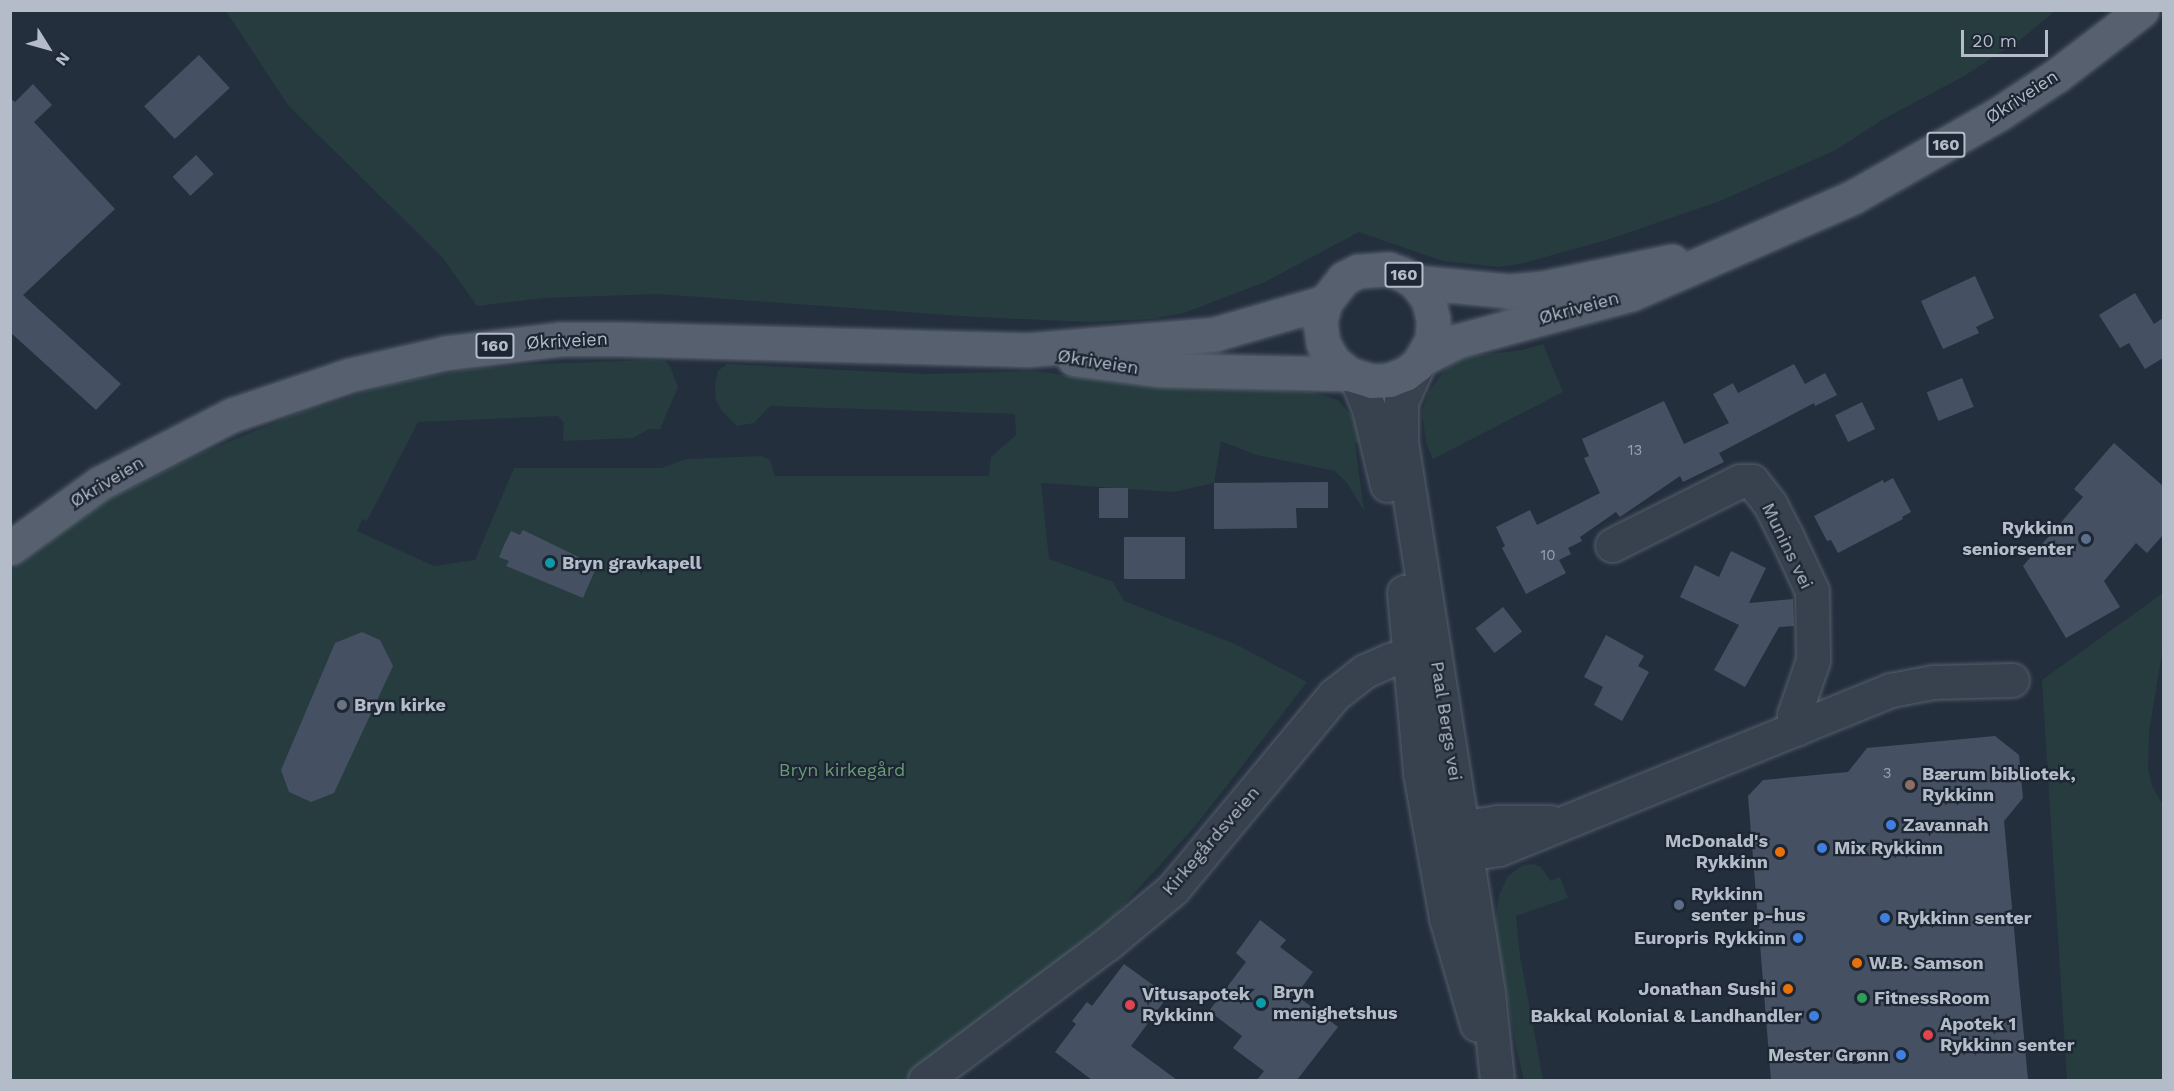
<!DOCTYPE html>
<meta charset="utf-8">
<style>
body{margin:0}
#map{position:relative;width:2174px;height:1091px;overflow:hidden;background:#242f3e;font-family:"Work Sans",sans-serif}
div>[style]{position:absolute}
.green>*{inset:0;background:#263c3f}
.building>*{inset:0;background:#455162;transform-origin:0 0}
.roads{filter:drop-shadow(0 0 2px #565f6c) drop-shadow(0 0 2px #565f6c)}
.minor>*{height:33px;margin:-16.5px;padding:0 16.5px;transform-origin:16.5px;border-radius:16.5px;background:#38414e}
.major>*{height:33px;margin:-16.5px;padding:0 16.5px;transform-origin:16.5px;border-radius:16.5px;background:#56606e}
.dots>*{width:16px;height:16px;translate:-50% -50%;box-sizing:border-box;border:3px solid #1d2633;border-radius:50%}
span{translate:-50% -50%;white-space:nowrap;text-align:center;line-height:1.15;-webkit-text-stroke:4.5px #1d2633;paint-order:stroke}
.number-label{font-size:15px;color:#98a1af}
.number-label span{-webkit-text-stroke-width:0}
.shield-label span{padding:2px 4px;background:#1d2633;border:2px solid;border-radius:4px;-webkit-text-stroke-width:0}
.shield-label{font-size:16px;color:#b4bcc9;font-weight:700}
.street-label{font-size:18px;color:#b4bcc9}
.poi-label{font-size:18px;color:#b4bcc9;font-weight:700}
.right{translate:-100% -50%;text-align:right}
.left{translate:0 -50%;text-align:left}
.park-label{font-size:18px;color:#6b9a76}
.frame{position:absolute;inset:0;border:12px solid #b4bcc9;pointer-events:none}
.north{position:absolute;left:18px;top:18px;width:60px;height:60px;-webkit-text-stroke:4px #1d2633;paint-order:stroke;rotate:127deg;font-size:16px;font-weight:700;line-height:24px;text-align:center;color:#b4bcc9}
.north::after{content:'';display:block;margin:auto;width:21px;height:27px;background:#b4bcc9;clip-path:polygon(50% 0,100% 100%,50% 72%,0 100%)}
.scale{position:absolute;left:1961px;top:30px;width:87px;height:27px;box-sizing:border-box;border:3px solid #b4bcc9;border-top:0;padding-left:8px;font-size:18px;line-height:21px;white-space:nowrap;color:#b4bcc9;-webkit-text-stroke:4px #1d2633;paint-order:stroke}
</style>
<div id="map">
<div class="green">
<i style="clip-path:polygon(226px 11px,2055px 11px,2020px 40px,1964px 76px,1882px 120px,1836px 150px,1720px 201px,1610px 239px,1520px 264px,1498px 267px,1443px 261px,1359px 232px,1265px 282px,1184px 313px,1152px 319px,1089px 322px,974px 317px,658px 294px,544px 298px,477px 306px,443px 258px,288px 105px)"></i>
<i style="clip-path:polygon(1543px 344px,1563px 392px,1433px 459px,1426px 443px,1422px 412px,1428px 393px,1445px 369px,1461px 358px,1470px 356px,1522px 350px)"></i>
<i style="clip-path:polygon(653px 360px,665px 361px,670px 366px,678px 387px,660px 429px,649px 429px,633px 438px,563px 441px,564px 423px,558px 416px,418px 422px,367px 521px,362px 519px,357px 531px,434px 566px,475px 560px,514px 468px,661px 468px,687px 459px,762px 456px,770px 460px,775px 476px,989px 476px,991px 457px,1016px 435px,1015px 414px,770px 406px,754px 423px,737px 426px,722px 411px,716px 400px,715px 385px,718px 371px,727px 364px,925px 374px,1035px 371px,1130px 384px,1312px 392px,1338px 400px,1357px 422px,1365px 439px,1355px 443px,1364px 511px,1348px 484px,1335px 471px,1256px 455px,1221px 441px,1214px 483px,1174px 492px,1041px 483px,1049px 559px,1113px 582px,1124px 601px,1235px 644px,1307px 682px,1197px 824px,1111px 919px,906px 1080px,11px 1080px,11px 570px,50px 538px,106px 500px,204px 452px,296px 414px,394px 383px,465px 370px,537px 364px)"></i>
<i style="clip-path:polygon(2163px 593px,2163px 647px,2149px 732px,2148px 769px,2152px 786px,2163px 805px,2163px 1080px,2067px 1080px,2042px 680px)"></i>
<i style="clip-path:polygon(1533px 864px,1541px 867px,1551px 881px,1560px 877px,1568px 898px,1516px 916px,1520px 956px,1543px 1080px,1524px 1080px,1515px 1042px,1495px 924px,1499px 895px,1508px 876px,1523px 865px)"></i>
</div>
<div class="building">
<i style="left:199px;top:55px;width:45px;height:75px;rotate:47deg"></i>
<i style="clip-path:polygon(33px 84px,52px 105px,34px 122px,115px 209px,23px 295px,121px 384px,96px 410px,10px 332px,10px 98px,15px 102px)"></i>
<i style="left:196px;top:155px;width:26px;height:32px;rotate:47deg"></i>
<i style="clip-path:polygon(1975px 276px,1994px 318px,1976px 327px,1979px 333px,1943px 349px,1921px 301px)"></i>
<i style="clip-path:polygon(2135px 293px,2154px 324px,2163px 318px,2163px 358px,2145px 369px,2129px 343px,2120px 348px,2099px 315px)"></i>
<i style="clip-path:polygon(1794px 364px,1805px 384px,1825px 373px,1837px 395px,1815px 406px,1814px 403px,1719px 453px,1724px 462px,1683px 482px,1680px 476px,1620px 517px,1616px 512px,1580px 537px,1582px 541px,1568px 548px,1571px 554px,1559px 560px,1566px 573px,1526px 594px,1502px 548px,1505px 546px,1496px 527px,1530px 510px,1537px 525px,1600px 493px,1584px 458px,1589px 456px,1582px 439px,1664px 401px,1684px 444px,1729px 423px,1713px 394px,1733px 383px,1738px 393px)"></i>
<i style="left:1962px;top:378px;width:31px;height:38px;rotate:68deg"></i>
<i style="left:1862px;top:402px;width:30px;height:30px;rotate:64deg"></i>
<i style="clip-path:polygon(2114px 443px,2163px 486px,2163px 535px,2147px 553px,2136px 543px,2104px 581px,2120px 607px,2066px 638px,2023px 566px,2083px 497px,2074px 489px)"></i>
<i style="clip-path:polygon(1893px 478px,1911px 512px,1902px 517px,1903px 519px,1838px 553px,1831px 540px,1827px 541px,1814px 516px,1883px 480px,1884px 483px)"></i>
<i style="clip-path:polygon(1328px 482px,1328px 508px,1296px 508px,1297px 528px,1214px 529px,1214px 483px)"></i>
<i style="left:1128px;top:488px;width:30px;height:29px;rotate:90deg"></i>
<i style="clip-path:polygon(523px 530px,597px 566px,583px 598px,506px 566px,509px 561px,499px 557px,505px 543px,511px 531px,520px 535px)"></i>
<i style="left:1124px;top:537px;width:61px;height:42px"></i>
<i style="clip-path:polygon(1731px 551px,1766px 568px,1749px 603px,1793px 599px,1794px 626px,1779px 627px,1745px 687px,1714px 670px,1739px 625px,1680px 597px,1695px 565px,1719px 577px)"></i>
<i style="left:1503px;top:607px;width:31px;height:35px;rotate:52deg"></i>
<i style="clip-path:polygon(362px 632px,380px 640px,393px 666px,334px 793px,311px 802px,289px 792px,281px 770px,335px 643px)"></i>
<i style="clip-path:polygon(1606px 635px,1644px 656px,1638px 666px,1649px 672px,1622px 721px,1594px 705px,1603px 687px,1584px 677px)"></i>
<i style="clip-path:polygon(1995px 736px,2019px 755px,2023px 798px,2004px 821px,2028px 1080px,1771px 1080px,1748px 796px,1763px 780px,1848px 772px,1867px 748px)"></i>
<i style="clip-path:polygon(1260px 920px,1286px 940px,1280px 947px,1313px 972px,1296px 995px,1338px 1027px,1297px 1080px,1257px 1080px,1264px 1071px,1233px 1048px,1242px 1036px,1209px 1011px,1246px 962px,1236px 953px)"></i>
<i style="clip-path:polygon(1124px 964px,1168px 996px,1131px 1046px,1177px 1080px,1092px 1080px,1055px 1052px,1076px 1024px,1072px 1021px,1087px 1002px,1092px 1006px)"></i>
</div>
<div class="roads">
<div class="minor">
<i style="left:1418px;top:364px;width:42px;rotate:114.1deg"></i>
<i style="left:1401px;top:402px;width:40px;rotate:90deg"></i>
<i style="left:1401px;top:442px;width:558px;rotate:81.03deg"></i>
<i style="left:1488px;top:993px;width:87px;rotate:84.1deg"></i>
<i style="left:1356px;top:377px;width:35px;rotate:68deg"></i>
<i style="left:1369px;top:409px;width:78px;rotate:76.7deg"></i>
<i style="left:1612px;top:545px;width:143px;rotate:-26.6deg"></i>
<i style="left:1740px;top:481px;width:12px"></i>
<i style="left:1752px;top:481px;width:29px;rotate:52deg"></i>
<i style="left:1770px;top:504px;width:33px;rotate:63deg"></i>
<i style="left:1785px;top:533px;width:64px;rotate:65deg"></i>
<i style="left:1812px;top:591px;width:69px;rotate:89.2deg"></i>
<i style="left:1813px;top:660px;width:58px;rotate:109.1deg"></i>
<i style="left:1794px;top:715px;width:14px;rotate:78deg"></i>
<i style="left:1404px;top:592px;width:182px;rotate:84.9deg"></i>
<i style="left:1420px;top:773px;width:147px;rotate:79.8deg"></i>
<i style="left:1446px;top:918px;width:111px;rotate:73.8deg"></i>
<i style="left:1445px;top:840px;width:22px;rotate:-36deg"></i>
<i style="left:1463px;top:827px;width:34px;rotate:-8deg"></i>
<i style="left:1497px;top:822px;width:53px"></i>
<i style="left:1444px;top:850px;width:22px;rotate:10deg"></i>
<i style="left:1466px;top:854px;width:33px;rotate:-9deg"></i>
<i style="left:1499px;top:849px;width:423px;rotate:-22.1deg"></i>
<i style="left:1891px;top:690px;width:43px;rotate:-10.8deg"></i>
<i style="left:1933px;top:682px;width:79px;rotate:-1.5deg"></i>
<i style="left:925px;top:1080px;width:227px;rotate:-36.8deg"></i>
<i style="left:1107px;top:944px;width:86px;rotate:-39.8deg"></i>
<i style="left:1173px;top:889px;width:252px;rotate:-50.3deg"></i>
<i style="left:1334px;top:695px;width:39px;rotate:-38deg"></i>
<i style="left:1365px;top:671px;width:27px;rotate:-24deg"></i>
<i style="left:1390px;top:660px;width:40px;rotate:-14.4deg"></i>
</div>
<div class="major">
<i style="left:1415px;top:282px;width:94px;rotate:5.5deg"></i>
<i style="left:1509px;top:291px;width:34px;rotate:-5deg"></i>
<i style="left:1543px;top:288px;width:132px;rotate:-11.8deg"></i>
<i style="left:1074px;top:359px;width:88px;rotate:7.2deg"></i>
<i style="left:1161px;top:370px;width:188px;rotate:1.2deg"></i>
<i style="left:1349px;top:374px;width:24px;rotate:17deg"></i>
<i style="left:1372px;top:381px;width:17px;rotate:-3deg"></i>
<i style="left:1389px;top:380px;width:17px;rotate:-21deg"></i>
<i style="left:1405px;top:374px;width:16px;rotate:-38deg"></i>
<i style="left:1418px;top:364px;width:28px;rotate:-60deg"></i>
<i style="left:1432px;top:340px;width:21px;rotate:-87deg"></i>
<i style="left:1433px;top:319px;width:21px;rotate:-104deg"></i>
<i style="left:1428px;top:299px;width:21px;rotate:-127deg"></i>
<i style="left:1415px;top:282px;width:15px;rotate:-148deg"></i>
<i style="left:1402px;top:274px;width:15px;rotate:-160deg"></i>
<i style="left:1388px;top:269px;width:30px;rotate:176deg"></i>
<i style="left:1358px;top:271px;width:16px;rotate:153deg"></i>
<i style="left:1344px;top:278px;width:31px;rotate:128deg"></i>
<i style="left:1325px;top:302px;width:21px;rotate:104deg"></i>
<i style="left:1320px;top:322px;width:21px;rotate:82deg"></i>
<i style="left:1323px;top:343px;width:21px;rotate:61deg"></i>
<i style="left:1333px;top:361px;width:21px;rotate:39deg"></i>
<i style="left:1422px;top:359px;width:39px;rotate:-27deg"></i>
<i style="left:1457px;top:341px;width:180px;rotate:-15.1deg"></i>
<i style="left:1631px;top:294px;width:242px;rotate:-23.6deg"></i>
<i style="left:1853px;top:197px;width:169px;rotate:-29.7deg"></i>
<i style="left:2000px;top:113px;width:67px;rotate:-33.5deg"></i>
<i style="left:2056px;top:76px;width:108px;rotate:-37.5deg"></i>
<i style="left:10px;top:548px;width:111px;rotate:-35.8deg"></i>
<i style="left:100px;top:483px;width:148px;rotate:-27.3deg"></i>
<i style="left:232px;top:415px;width:125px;rotate:-18.7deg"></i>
<i style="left:350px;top:375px;width:98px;rotate:-13deg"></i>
<i style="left:445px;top:353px;width:116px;rotate:-6.9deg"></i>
<i style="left:560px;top:339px;width:59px"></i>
<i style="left:619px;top:339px;width:407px;rotate:1.5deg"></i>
<i style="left:1026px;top:350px;width:190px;rotate:-4.8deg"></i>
<i style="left:1215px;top:334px;width:115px;rotate:-16.2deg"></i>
</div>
</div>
<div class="dots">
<i style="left:2086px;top:539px;background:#5c6f8a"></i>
<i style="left:550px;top:563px;background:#0f9aa8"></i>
<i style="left:342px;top:705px;background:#6b7280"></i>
<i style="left:1910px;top:785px;background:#8d6e63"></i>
<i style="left:1891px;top:825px;background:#3f7fe0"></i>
<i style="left:1822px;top:848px;background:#3f7fe0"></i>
<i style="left:1780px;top:852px;background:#e8710a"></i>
<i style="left:1679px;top:905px;background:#5c6f8a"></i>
<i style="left:1885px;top:918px;background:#3f7fe0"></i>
<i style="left:1798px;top:938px;background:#3f7fe0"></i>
<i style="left:1857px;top:963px;background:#e8710a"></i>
<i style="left:1788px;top:989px;background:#e8710a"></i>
<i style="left:1862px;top:998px;background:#2e9e5b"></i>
<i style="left:1261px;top:1003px;background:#0f9aa8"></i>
<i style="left:1130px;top:1005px;background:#e0444e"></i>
<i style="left:1814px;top:1016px;background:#3f7fe0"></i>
<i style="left:1928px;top:1035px;background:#e0444e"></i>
<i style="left:1901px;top:1055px;background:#3f7fe0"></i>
</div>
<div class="number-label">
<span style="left:1635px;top:451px">13</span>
<span style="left:1548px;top:556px">10</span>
<span style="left:1887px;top:774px">3</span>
</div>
<div class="shield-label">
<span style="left:1946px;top:145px">160</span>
<span style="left:1404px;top:275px">160</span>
<span style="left:495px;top:346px">160</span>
</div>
<div class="street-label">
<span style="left:2022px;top:97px;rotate:-33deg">Økriveien</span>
<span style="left:1579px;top:308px;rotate:-15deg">Økriveien</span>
<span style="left:567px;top:341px;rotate:-3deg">Økriveien</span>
<span style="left:1098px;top:362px;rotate:9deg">Økriveien</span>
<span style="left:107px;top:482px;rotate:-31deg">Økriveien</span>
<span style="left:1787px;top:546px;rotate:64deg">Munins vei</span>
<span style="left:1446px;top:721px;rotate:81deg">Paal Bergs vei</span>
<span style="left:1211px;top:841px;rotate:-49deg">Kirkegårdsveien</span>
</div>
<div class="poi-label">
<span class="right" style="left:2074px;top:539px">Rykkinn<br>seniorsenter</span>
<span class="left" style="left:562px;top:563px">Bryn gravkapell</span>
<span class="left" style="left:354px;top:705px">Bryn kirke</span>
<span class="left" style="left:1922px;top:785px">Bærum bibliotek,<br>Rykkinn</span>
<span class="left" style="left:1903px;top:825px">Zavannah</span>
<span class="right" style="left:1768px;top:852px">McDonald's<br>Rykkinn</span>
<span class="left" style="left:1834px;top:848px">Mix Rykkinn</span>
<span class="left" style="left:1691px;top:905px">Rykkinn<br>senter p-hus</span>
<span class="left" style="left:1897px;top:918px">Rykkinn senter</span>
<span class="right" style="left:1786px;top:938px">Europris Rykkinn</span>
<span class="left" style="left:1869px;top:963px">W.B. Samson</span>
<span class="right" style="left:1776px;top:989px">Jonathan Sushi</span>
<span class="left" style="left:1273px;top:1003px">Bryn<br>menighetshus</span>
<span class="left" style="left:1142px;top:1005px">Vitusapotek<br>Rykkinn</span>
<span class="left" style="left:1874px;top:998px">FitnessRoom</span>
<span class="right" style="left:1802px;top:1016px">Bakkal Kolonial &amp; Landhandler</span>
<span class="left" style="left:1940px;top:1035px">Apotek 1<br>Rykkinn senter</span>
<span class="right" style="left:1889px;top:1055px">Mester Grønn</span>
</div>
<div class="park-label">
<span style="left:842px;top:770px">Bryn kirkegård</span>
</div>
<div class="frame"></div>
<div class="north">N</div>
<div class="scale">20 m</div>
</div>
